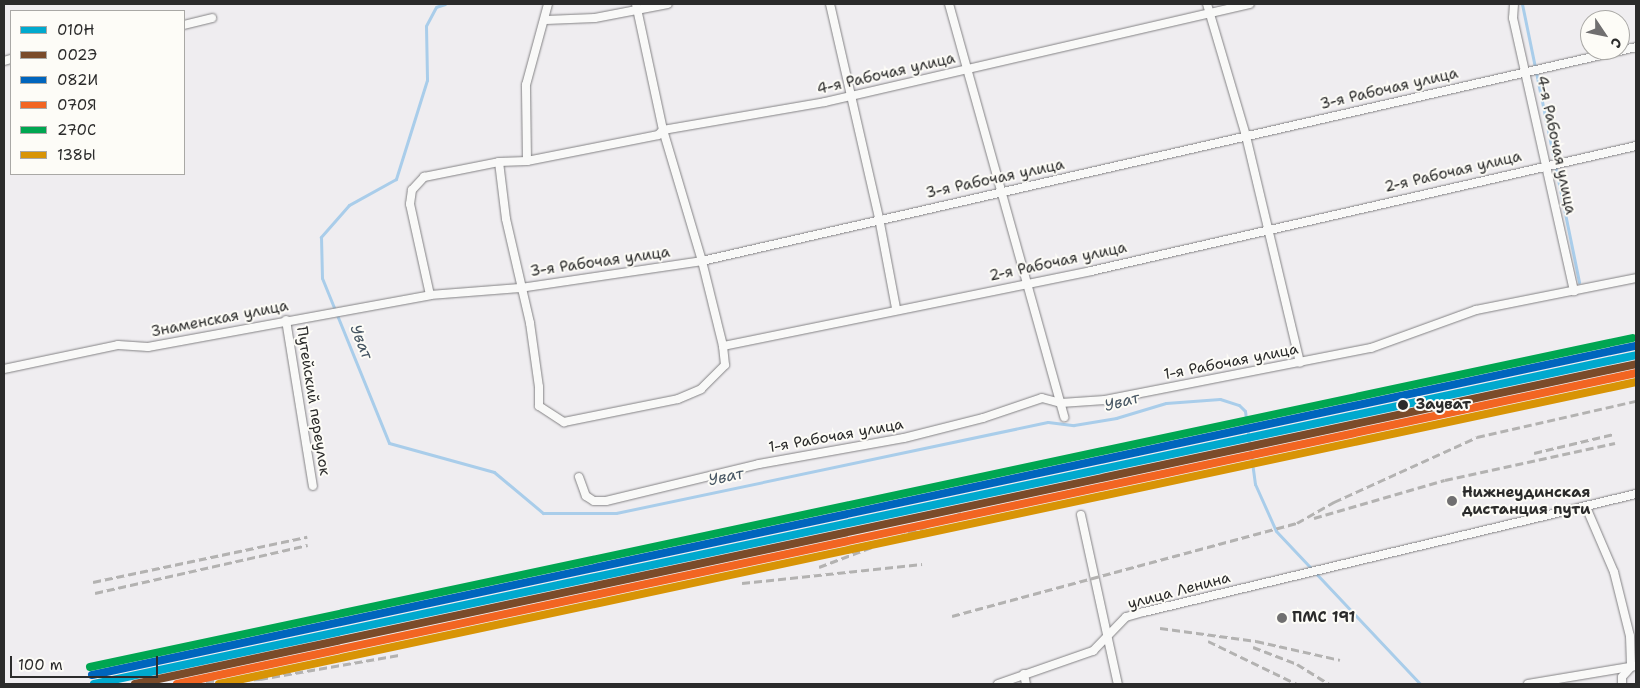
<!DOCTYPE html>
<meta charset="utf-8">
<style>
body{margin:0}
#map{position:relative;width:1640px;height:688px;overflow:hidden;background:#efedf0;font-family:"Shantell Sans",sans-serif}
div>[style]{position:absolute}
.stream>*{height:3px;margin:-1.5px;padding:0 1.5px;transform-origin:1.5px;border-radius:1.5px;background:#a9cdea}
.roads{filter:drop-shadow(0 0 1px #838284) drop-shadow(0 0 1px #838284)}
.minor>*{height:8px;margin:-4px;padding:0 4px;transform-origin:4px;border-radius:4px;background:#f9f9f8}
.rail>*{height:3px;margin-top:-1.5px;transform-origin:0;background:repeating-linear-gradient(90deg,#b3b2b1 0 8px,transparent 0 12px)}
.rail-1>*{height:8px;margin:-4px;padding:0 4px;transform-origin:4px;border-radius:4px;background:#00a9ce}
.rail-2>*{height:8px;margin:-4px;padding:0 4px;transform-origin:4px;border-radius:4px;background:#7a4b2a}
.rail-3>*{height:8px;margin:-4px;padding:0 4px;transform-origin:4px;border-radius:4px;background:#0065bd}
.rail-4>*{height:8px;margin:-4px;padding:0 4px;transform-origin:4px;border-radius:4px;background:#f26522}
.rail-5>*{height:8px;margin:-4px;padding:0 4px;transform-origin:4px;border-radius:4px;background:#00a651}
.rail-6>*{height:8px;margin:-4px;padding:0 4px;transform-origin:4px;border-radius:4px;background:#d89406}
.dots>*{width:14px;height:14px;translate:-50% -50%;box-sizing:border-box;border:2px solid #fdfcf7;border-radius:50%}
span{translate:-50% -50%;white-space:nowrap;text-align:center;line-height:1.15;-webkit-text-stroke:4px #fdfcf7;paint-order:stroke}
.street-label{font-size:15px;color:#2b2b2b}
.stop-label{font-size:15px;color:#2b2b2b;font-weight:700}
.left{translate:0 -50%;text-align:left}
.poi-label{font-size:15px;color:#2b2b2b;font-weight:700}
.water-label{font-size:16px;color:#485764;font-style:italic}
.frame{position:absolute;inset:0;border:5px solid #2b2b2b;pointer-events:none}
.legend{position:absolute;left:10px;top:10px;width:175px;height:165px;box-sizing:border-box;background:#fdfcf7;border:1px solid #a9a8a5;margin:0;padding:6px 9px;list-style:none;font-size:15px;color:#2b2b2b}
.legend li{display:flex;align-items:center;gap:10px;height:25px}
.legend b{width:25px;border:1px solid #a9a8a5}
.north{position:absolute;left:1580px;top:10px;width:50px;height:50px;box-sizing:border-box;background:#fdfcf7;border:1px solid #a9a8a5;border-radius:50%;rotate:124deg;font-size:14px;font-weight:700;line-height:20px;text-align:center;color:#2b2b2b}
.north::after{content:'';display:block;margin:auto;width:18px;height:22px;background:#706f70;clip-path:polygon(50% 0,100% 100%,50% 72%,0 100%)}
.scale{position:absolute;left:10px;top:656px;width:148px;height:22px;box-sizing:border-box;border:2px solid #2b2b2b;border-top:0;padding-left:6px;font-size:15px;line-height:18px;white-space:nowrap;color:#2b2b2b;-webkit-text-stroke:4px #fdfcf7;paint-order:stroke}
</style>
<div id="map">
<div class="stream">
<i style="left:445px;top:4px;width:9px;rotate:162deg"></i>
<i style="left:436px;top:7px;width:21px;rotate:118deg"></i>
<i style="left:426px;top:26px;width:54px;rotate:88.9deg"></i>
<i style="left:427px;top:80px;width:104px;rotate:107.4deg"></i>
<i style="left:396px;top:179px;width:54px;rotate:151deg"></i>
<i style="left:349px;top:205px;width:43px;rotate:131.2deg"></i>
<i style="left:321px;top:237px;width:41px;rotate:88.6deg"></i>
<i style="left:322px;top:278px;width:178px;rotate:67.9deg"></i>
<i style="left:389px;top:443px;width:109px;rotate:15.4deg"></i>
<i style="left:494px;top:472px;width:64px;rotate:39.9deg"></i>
<i style="left:543px;top:513px;width:73px"></i>
<i style="left:616px;top:513px;width:441px;rotate:-11.9deg"></i>
<i style="left:1048px;top:422px;width:26px;rotate:7deg"></i>
<i style="left:1074px;top:425px;width:43px;rotate:-9.5deg"></i>
<i style="left:1116px;top:418px;width:52px;rotate:-16.7deg"></i>
<i style="left:1166px;top:403px;width:54px;rotate:-4.2deg"></i>
<i style="left:1220px;top:399px;width:20px;rotate:18deg"></i>
<i style="left:1239px;top:405px;width:8px;rotate:45deg"></i>
<i style="left:1245px;top:411px;width:74px;rotate:82.2deg"></i>
<i style="left:1255px;top:484px;width:51px;rotate:65.9deg"></i>
<i style="left:1276px;top:531px;width:210px;rotate:46.7deg"></i>
<i style="left:1522px;top:4px;width:284px;rotate:78.4deg"></i>
</div>
<div class="roads">
<div class="minor">
<i style="left:636px;top:4px;width:129px;rotate:77.9deg"></i>
<i style="left:663px;top:130px;width:137px;rotate:73.4deg"></i>
<i style="left:702px;top:261px;width:88px;rotate:76.1deg"></i>
<i style="left:830px;top:4px;width:220px;rotate:77.1deg"></i>
<i style="left:879px;top:218px;width:92px;rotate:79.3deg"></i>
<i style="left:949px;top:4px;width:429px;rotate:74.4deg"></i>
<i style="left:1207px;top:4px;width:138px;rotate:73.5deg"></i>
<i style="left:1246px;top:136px;width:233px;rotate:76.6deg"></i>
<i style="left:1514px;top:4px;width:14px;rotate:94deg"></i>
<i style="left:1513px;top:18px;width:280px;rotate:77.4deg"></i>
<i style="left:546px;top:20px;width:49px;rotate:-2.3deg"></i>
<i style="left:595px;top:18px;width:74px;rotate:-10.9deg"></i>
<i style="left:184px;top:25px;width:29px;rotate:-14deg"></i>
<i style="left:4px;top:61px;width:7px;rotate:-16deg"></i>
<i style="left:527px;top:161px;width:76px;rotate:-90.8deg"></i>
<i style="left:526px;top:85px;width:84px;rotate:-74.8deg"></i>
<i style="left:499px;top:162px;width:57px;rotate:83deg"></i>
<i style="left:506px;top:219px;width:107px;rotate:77deg"></i>
<i style="left:530px;top:323px;width:65px;rotate:82deg"></i>
<i style="left:539px;top:387px;width:19px;rotate:90deg"></i>
<i style="left:539px;top:406px;width:30px;rotate:33deg"></i>
<i style="left:564px;top:422px;width:116px;rotate:-11.4deg"></i>
<i style="left:678px;top:399px;width:25px;rotate:-23deg"></i>
<i style="left:701px;top:389px;width:34px;rotate:-45deg"></i>
<i style="left:725px;top:365px;width:19px;rotate:-96deg"></i>
<i style="left:723px;top:346px;width:376px;rotate:-11.5deg"></i>
<i style="left:1091px;top:271px;width:559px;rotate:-12.92deg"></i>
<i style="left:430px;top:295px;width:93px;rotate:-102.4deg"></i>
<i style="left:410px;top:204px;width:14px;rotate:-82deg"></i>
<i style="left:412px;top:190px;width:18px;rotate:-47deg"></i>
<i style="left:424px;top:177px;width:76px;rotate:-11.3deg"></i>
<i style="left:499px;top:162px;width:28px;rotate:-2deg"></i>
<i style="left:527px;top:161px;width:134px;rotate:-11.2deg"></i>
<i style="left:658px;top:135px;width:7px;rotate:-45deg"></i>
<i style="left:663px;top:130px;width:164px;rotate:-9.8deg"></i>
<i style="left:825px;top:102px;width:436px;rotate:-13deg"></i>
<i style="left:286px;top:320px;width:168px;rotate:80.8deg"></i>
<i style="left:4px;top:369px;width:116px;rotate:-11.9deg"></i>
<i style="left:118px;top:345px;width:30px;rotate:4deg"></i>
<i style="left:148px;top:347px;width:287px;rotate:-10.4deg"></i>
<i style="left:430px;top:295px;width:90px;rotate:-4.4deg"></i>
<i style="left:520px;top:288px;width:184px;rotate:-8.4deg"></i>
<i style="left:702px;top:261px;width:958px;rotate:-12.9deg"></i>
<i style="left:579px;top:477px;width:20px;rotate:70deg"></i>
<i style="left:586px;top:496px;width:9px;rotate:32deg"></i>
<i style="left:594px;top:501px;width:12px"></i>
<i style="left:606px;top:501px;width:157px;rotate:-13.6deg"></i>
<i style="left:759px;top:464px;width:147px;rotate:-10.2deg"></i>
<i style="left:904px;top:438px;width:81px;rotate:-14.2deg"></i>
<i style="left:983px;top:418px;width:62px;rotate:-18.7deg"></i>
<i style="left:1042px;top:398px;width:20px;rotate:15deg"></i>
<i style="left:1061px;top:403px;width:44px;rotate:-3.9deg"></i>
<i style="left:1105px;top:400px;width:271px;rotate:-11.1deg"></i>
<i style="left:1371px;top:348px;width:112px;rotate:-19.9deg"></i>
<i style="left:1476px;top:310px;width:163px;rotate:-11.3deg"></i>
<i style="left:1586px;top:507px;width:71px;rotate:66.7deg"></i>
<i style="left:1614px;top:572px;width:66px;rotate:76deg"></i>
<i style="left:1630px;top:636px;width:31px;rotate:88deg"></i>
<i style="left:1631px;top:667px;width:13px;rotate:132deg"></i>
<i style="left:1622px;top:677px;width:7px;rotate:90deg"></i>
<i style="left:1081px;top:515px;width:173px;rotate:77.7deg"></i>
<i style="left:1024px;top:674px;width:10px;rotate:79deg"></i>
<i style="left:998px;top:684px;width:101px;rotate:-19.2deg"></i>
<i style="left:1093px;top:651px;width:47px;rotate:-45.9deg"></i>
<i style="left:1126px;top:617px;width:19px;rotate:-16deg"></i>
<i style="left:1144px;top:612px;width:506px;rotate:-13.49deg"></i>
<i style="left:1528px;top:684px;width:109px;rotate:-9.5deg"></i>
</div>
</div>
<div class="rail">
<i style="left:1534px;top:453px;width:82px;rotate:-13.4deg"></i>
<i style="left:1314px;top:518px;width:136px;rotate:-16.2deg"></i>
<i style="left:1445px;top:480px;width:174px;rotate:-12.3deg"></i>
<i style="left:819px;top:567px;width:153px;rotate:-20.7deg"></i>
<i style="left:93px;top:582px;width:219px;rotate:-11.9deg"></i>
<i style="left:742px;top:583px;width:181px;rotate:-6deg"></i>
<i style="left:95px;top:593px;width:218px;rotate:-12.7deg"></i>
<i style="left:952px;top:616px;width:357px;rotate:-15.1deg"></i>
<i style="left:1297px;top:523px;width:43px;rotate:-29.6deg"></i>
<i style="left:1334px;top:502px;width:157px;rotate:-24.4deg"></i>
<i style="left:1477px;top:437px;width:163px;rotate:-12.8deg"></i>
<i style="left:1160px;top:628px;width:97px;rotate:7.7deg"></i>
<i style="left:1256px;top:641px;width:86px;rotate:12.7deg"></i>
<i style="left:1208px;top:641px;width:99px;rotate:25.8deg"></i>
<i style="left:1253px;top:647px;width:47px;rotate:21.1deg"></i>
<i style="left:1297px;top:664px;width:38px;rotate:32deg"></i>
<i style="left:182px;top:682px;width:78px;rotate:-2.2deg"></i>
<i style="left:260px;top:679px;width:141px;rotate:-9.8deg"></i>
</div>
<div class="rail-1">
<i style="left:94px;top:684px;width:1577px;rotate:-12.04deg"></i>
</div>
<div class="rail-2">
<i style="left:135px;top:684px;width:1535px;rotate:-12.03deg"></i>
</div>
<div class="rail-3">
<i style="left:92px;top:675px;width:1577px;rotate:-12.04deg"></i>
</div>
<div class="rail-4">
<i style="left:177px;top:684px;width:1492px;rotate:-12.03deg"></i>
</div>
<div class="rail-5">
<i style="left:90px;top:667px;width:1577px;rotate:-12.04deg"></i>
</div>
<div class="rail-6">
<i style="left:219px;top:684px;width:1449px;rotate:-12.03deg"></i>
</div>
<div class="dots">
<i style="left:1403px;top:405px;background:#2b2b2b"></i>
<i style="left:1452px;top:501px;background:#706f70"></i>
<i style="left:1282px;top:618px;background:#706f70"></i>
</div>
<div class="street-label">
<span style="left:886px;top:74px;rotate:-13deg">4-я Рабочая улица</span>
<span style="left:1389px;top:89px;rotate:-13deg">3-я Рабочая улица</span>
<span style="left:1556px;top:145px;rotate:78deg">4-я Рабочая улица</span>
<span style="left:1453px;top:172px;rotate:-13deg">2-я Рабочая улица</span>
<span style="left:995px;top:179px;rotate:-12deg">3-я Рабочая улица</span>
<span style="left:600px;top:262px;rotate:-8deg">3-я Рабочая улица</span>
<span style="left:1058px;top:262px;rotate:-12deg">2-я Рабочая улица</span>
<span style="left:220px;top:319px;rotate:-11deg">Знаменская улица</span>
<span style="left:1231px;top:362px;rotate:-11deg">1-я Рабочая улица</span>
<span style="left:313px;top:401px;rotate:81deg">Путейский переулок</span>
<span style="left:836px;top:436px;rotate:-10deg">1-я Рабочая улица</span>
<span style="left:1179px;top:591px;rotate:-15deg">улица Ленина</span>
</div>
<div class="stop-label">
<span class="left" style="left:1416px;top:405px">Зауват</span>
</div>
<div class="poi-label">
<span class="left" style="left:1462px;top:501px">Нижнеудинская<br>дистанция пути</span>
<span class="left" style="left:1292px;top:618px">ПМС 191</span>
</div>
<div class="water-label">
<span style="left:361px;top:342px;rotate:68deg">Уват</span>
<span style="left:1122px;top:402px;rotate:-15deg">Уват</span>
<span style="left:726px;top:477px;rotate:-12deg">Уват</span>
</div>
<div class="frame"></div>
<ul class="legend">
<li><b style="height:6px;background:#00a9ce"></b>010Н</li>
<li><b style="height:6px;background:#7a4b2a"></b>002Э</li>
<li><b style="height:6px;background:#0065bd"></b>082И</li>
<li><b style="height:6px;background:#f26522"></b>070Я</li>
<li><b style="height:6px;background:#00a651"></b>270С</li>
<li><b style="height:6px;background:#d89406"></b>138Ы</li>
</ul>
<div class="north">С</div>
<div class="scale">100 m</div>
</div>
